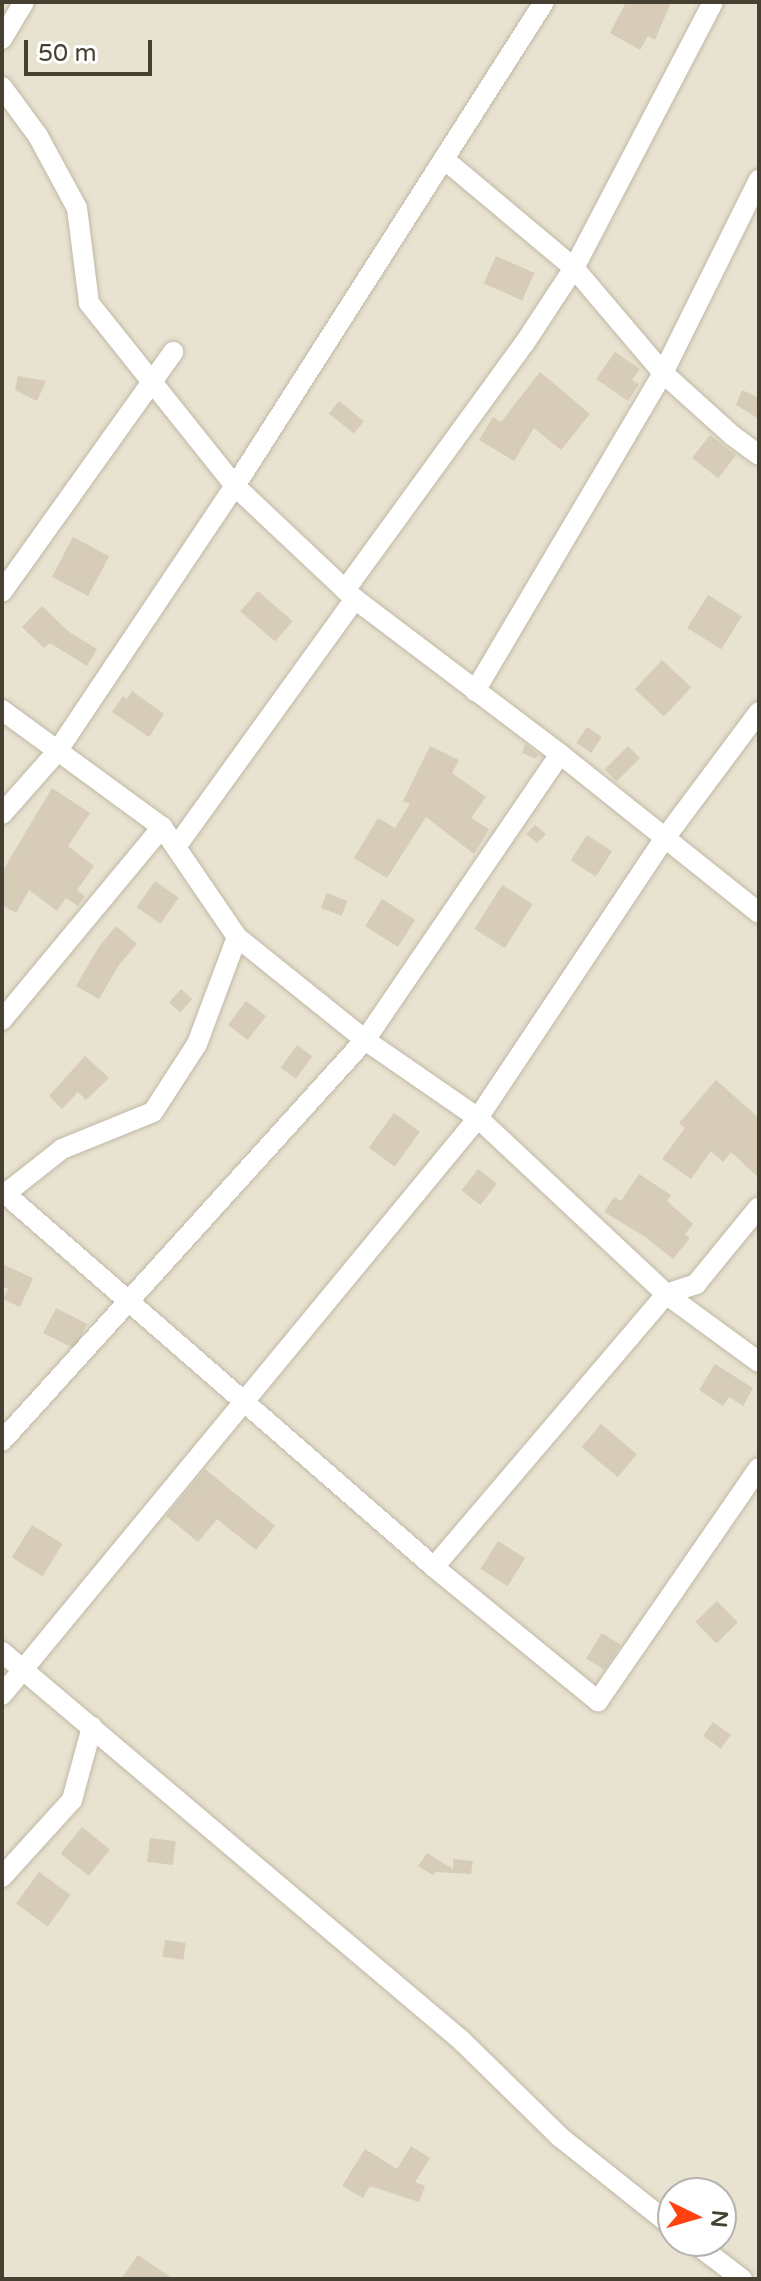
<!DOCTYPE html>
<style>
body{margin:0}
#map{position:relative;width:761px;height:2281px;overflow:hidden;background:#f4f0e3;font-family:"Varela Round",sans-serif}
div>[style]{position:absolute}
.residential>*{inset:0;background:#e8e2d1}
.building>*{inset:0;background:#d6ccb8;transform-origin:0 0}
.roads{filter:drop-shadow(0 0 2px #c0b8a5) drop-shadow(0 0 2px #c0b8a5)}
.street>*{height:20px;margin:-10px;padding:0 10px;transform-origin:10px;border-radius:10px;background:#fff}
span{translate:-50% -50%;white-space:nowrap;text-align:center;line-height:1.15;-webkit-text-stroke:6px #fff;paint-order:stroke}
.frame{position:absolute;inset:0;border:4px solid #464033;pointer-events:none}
.north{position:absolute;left:657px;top:2177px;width:80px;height:80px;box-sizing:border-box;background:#fff;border:2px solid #b5b3ad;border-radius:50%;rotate:95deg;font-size:22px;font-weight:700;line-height:32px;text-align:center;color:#464033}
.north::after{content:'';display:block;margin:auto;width:28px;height:36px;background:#ff420f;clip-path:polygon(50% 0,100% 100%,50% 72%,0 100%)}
.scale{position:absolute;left:24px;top:40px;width:128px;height:36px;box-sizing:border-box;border:4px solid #464033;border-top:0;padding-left:10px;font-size:24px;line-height:28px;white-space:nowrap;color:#464033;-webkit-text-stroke:6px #fff;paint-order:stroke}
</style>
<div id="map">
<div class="residential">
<i style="clip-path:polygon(evenodd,2px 2px,759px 2px,759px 2279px,2px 2279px,2px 2px,673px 2193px,721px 2193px,721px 2241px,673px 2241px,673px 2193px)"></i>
</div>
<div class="building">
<i style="clip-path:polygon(626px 2px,671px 2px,655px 40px,648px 36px,640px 50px,610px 33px)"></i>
<i style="left:496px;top:256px;width:42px;height:30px;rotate:24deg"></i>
<i style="clip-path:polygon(615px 352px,640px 369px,632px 380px,639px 384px,628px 401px,596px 379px)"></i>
<i style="clip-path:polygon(540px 372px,590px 414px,561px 450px,534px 428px,514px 461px,479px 440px,493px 417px,501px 422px)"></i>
<i style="clip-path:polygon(18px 376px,46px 381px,37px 401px,15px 390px)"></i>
<i style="clip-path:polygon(742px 390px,759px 398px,759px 419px,736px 405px)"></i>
<i style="left:339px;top:401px;width:32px;height:16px;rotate:39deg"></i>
<i style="left:710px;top:435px;width:33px;height:29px;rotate:38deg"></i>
<i style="left:73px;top:537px;width:41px;height:45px;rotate:28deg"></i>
<i style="left:258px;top:591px;width:46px;height:27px;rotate:41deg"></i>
<i style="left:708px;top:595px;width:40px;height:39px;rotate:32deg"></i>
<i style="clip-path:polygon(42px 606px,69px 632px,97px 649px,87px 666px,50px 643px,44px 648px,22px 627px)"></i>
<i style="left:662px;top:660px;width:40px;height:40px;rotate:43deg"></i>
<i style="clip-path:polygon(132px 691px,164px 714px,149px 737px,112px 712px,123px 696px,127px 699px)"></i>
<i style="left:587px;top:727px;width:18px;height:19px;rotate:34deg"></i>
<i style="clip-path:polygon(525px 744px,538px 754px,536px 759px,522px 753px)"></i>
<i style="clip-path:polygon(430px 746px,459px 760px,452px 773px,486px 797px,471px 818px,489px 829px,474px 854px,426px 817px,387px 878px,354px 858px,378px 818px,395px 828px,410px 804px,403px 801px)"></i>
<i style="left:628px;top:746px;width:17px;height:33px;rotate:45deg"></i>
<i style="clip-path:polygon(52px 788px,90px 813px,68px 846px,94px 866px,77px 890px,85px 896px,78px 906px,66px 898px,57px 911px,29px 890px,16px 913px,2px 905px,2px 872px)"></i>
<i style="clip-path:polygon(535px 825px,546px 834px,537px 843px,526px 834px)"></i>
<i style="left:587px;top:835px;width:30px;height:30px;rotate:33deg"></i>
<i style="left:155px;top:881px;width:29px;height:32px;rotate:35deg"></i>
<i style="left:502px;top:885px;width:36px;height:52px;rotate:32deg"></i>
<i style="left:327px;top:893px;width:22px;height:16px;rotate:22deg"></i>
<i style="left:382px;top:899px;width:39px;height:32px;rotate:32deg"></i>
<i style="clip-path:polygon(116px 926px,137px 944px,119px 965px,99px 999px,76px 986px,98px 948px)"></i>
<i style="left:181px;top:989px;width:15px;height:18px;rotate:42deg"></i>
<i style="left:246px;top:1001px;width:25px;height:30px;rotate:37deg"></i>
<i style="left:297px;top:1045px;width:19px;height:28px;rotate:36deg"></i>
<i style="clip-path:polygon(85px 1056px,109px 1078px,86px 1100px,78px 1092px,62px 1109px,49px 1096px)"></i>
<i style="clip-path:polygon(716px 1080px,759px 1118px,759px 1178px,731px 1152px,723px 1162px,711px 1151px,691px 1179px,662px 1159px,685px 1128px,679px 1123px)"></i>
<i style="left:394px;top:1113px;width:32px;height:43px;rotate:36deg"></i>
<i style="left:478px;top:1169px;width:24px;height:27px;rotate:38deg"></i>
<i style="clip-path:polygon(639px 1174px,671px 1195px,667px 1201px,693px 1224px,685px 1234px,690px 1238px,673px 1259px,644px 1236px,604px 1212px,614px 1197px,621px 1201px)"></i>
<i style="clip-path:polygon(2px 1264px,33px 1278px,20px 1307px,3px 1299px,8px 1289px,2px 1286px)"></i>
<i style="left:56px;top:1308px;width:35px;height:28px;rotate:27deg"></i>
<i style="clip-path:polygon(715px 1364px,753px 1388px,743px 1406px,729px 1397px,723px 1406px,699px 1390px)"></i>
<i style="left:601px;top:1424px;width:47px;height:30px;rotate:40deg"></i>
<i style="clip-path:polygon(205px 1469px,275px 1526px,256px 1550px,217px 1519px,198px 1542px,166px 1516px)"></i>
<i style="left:32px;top:1525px;width:36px;height:38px;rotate:32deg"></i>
<i style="left:498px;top:1541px;width:32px;height:33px;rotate:32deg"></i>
<i style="left:717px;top:1601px;width:30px;height:30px;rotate:46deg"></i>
<i style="left:602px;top:1633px;width:22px;height:30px;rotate:32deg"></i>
<i style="left:713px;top:1722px;width:22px;height:17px;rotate:36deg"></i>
<i style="left:82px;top:1827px;width:36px;height:34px;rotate:39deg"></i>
<i style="left:150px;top:1838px;width:26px;height:24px;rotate:7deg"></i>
<i style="clip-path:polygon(427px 1853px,453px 1869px,453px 1859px,473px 1861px,471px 1874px,435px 1872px,433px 1875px,418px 1866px)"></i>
<i style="left:39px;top:1872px;width:39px;height:39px;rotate:36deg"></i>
<i style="left:165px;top:1940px;width:21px;height:17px;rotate:8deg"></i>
<i style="clip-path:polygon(411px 2146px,430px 2158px,415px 2182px,425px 2186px,419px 2202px,370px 2186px,363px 2198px,342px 2186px,365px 2149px,397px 2169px)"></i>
<i style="clip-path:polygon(138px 2255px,173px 2279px,121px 2279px)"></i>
</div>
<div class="roads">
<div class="street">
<i style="left:2px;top:39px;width:43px;rotate:-59.3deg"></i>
<i style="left:2px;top:87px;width:61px;rotate:53.7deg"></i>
<i style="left:38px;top:136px;width:82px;rotate:61.6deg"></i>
<i style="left:77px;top:208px;width:96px;rotate:82.8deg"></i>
<i style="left:89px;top:303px;width:234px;rotate:51.4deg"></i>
<i style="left:235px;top:486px;width:165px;rotate:43.3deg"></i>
<i style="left:355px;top:599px;width:257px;rotate:37.1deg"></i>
<i style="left:560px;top:754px;width:255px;rotate:38.6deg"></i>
<i style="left:444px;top:159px;width:170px;rotate:40deg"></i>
<i style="left:574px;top:268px;width:138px;rotate:49.7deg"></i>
<i style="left:663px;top:373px;width:94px;rotate:42deg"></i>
<i style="left:733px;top:436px;width:32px;rotate:36deg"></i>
<i style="left:345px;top:590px;width:304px;rotate:-54deg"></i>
<i style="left:524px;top:344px;width:91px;rotate:-56.7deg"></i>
<i style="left:574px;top:268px;width:300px;rotate:-62.4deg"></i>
<i style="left:2px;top:592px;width:295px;rotate:-54.5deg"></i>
<i style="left:475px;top:691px;width:369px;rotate:-59.4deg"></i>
<i style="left:663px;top:373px;width:216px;rotate:-63.6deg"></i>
<i style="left:2px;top:710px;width:198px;rotate:36.2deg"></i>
<i style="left:162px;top:827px;width:133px;rotate:55.7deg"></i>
<i style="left:237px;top:937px;width:164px;rotate:38.8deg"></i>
<i style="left:365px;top:1040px;width:137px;rotate:34.6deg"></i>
<i style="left:478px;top:1118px;width:258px;rotate:43.1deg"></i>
<i style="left:666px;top:1294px;width:115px;rotate:36.2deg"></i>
<i style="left:2px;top:814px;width:81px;rotate:-48.5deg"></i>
<i style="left:56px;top:753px;width:321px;rotate:-56.2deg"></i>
<i style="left:235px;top:486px;width:574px;rotate:-57.44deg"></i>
<i style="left:176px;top:847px;width:306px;rotate:-54.2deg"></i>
<i style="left:2px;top:1020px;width:251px;rotate:-50.3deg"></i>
<i style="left:2px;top:1191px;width:573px;rotate:41.04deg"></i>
<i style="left:434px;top:1567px;width:212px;rotate:39.3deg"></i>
<i style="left:598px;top:1701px;width:283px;rotate:-55.4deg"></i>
<i style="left:5px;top:1194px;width:73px;rotate:-38.3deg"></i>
<i style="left:62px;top:1149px;width:98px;rotate:-22.1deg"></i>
<i style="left:153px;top:1112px;width:81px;rotate:-57.1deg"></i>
<i style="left:197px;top:1044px;width:114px;rotate:-69.5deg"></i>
<i style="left:2px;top:1441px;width:541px;rotate:-47.85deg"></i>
<i style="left:365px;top:1040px;width:346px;rotate:-55.7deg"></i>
<i style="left:434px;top:1567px;width:358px;rotate:-49.6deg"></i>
<i style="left:666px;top:1294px;width:32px;rotate:-18deg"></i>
<i style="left:696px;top:1284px;width:99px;rotate:-50.7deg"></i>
<i style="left:2px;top:1652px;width:601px;rotate:40.21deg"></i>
<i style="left:461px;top:2040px;width:139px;rotate:44.4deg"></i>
<i style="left:560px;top:2137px;width:144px;rotate:38.5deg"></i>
<i style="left:2px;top:1695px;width:748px;rotate:-50.48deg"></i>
<i style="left:478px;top:1118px;width:337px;rotate:-56.3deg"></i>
<i style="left:665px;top:838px;width:157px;rotate:-53.3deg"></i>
<i style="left:2px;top:1877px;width:104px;rotate:-47.7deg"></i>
<i style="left:72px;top:1800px;width:76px;rotate:-74.7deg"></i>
<i style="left:692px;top:2241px;width:63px;rotate:37.2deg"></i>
</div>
</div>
<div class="frame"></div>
<div class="north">N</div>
<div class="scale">50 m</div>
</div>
